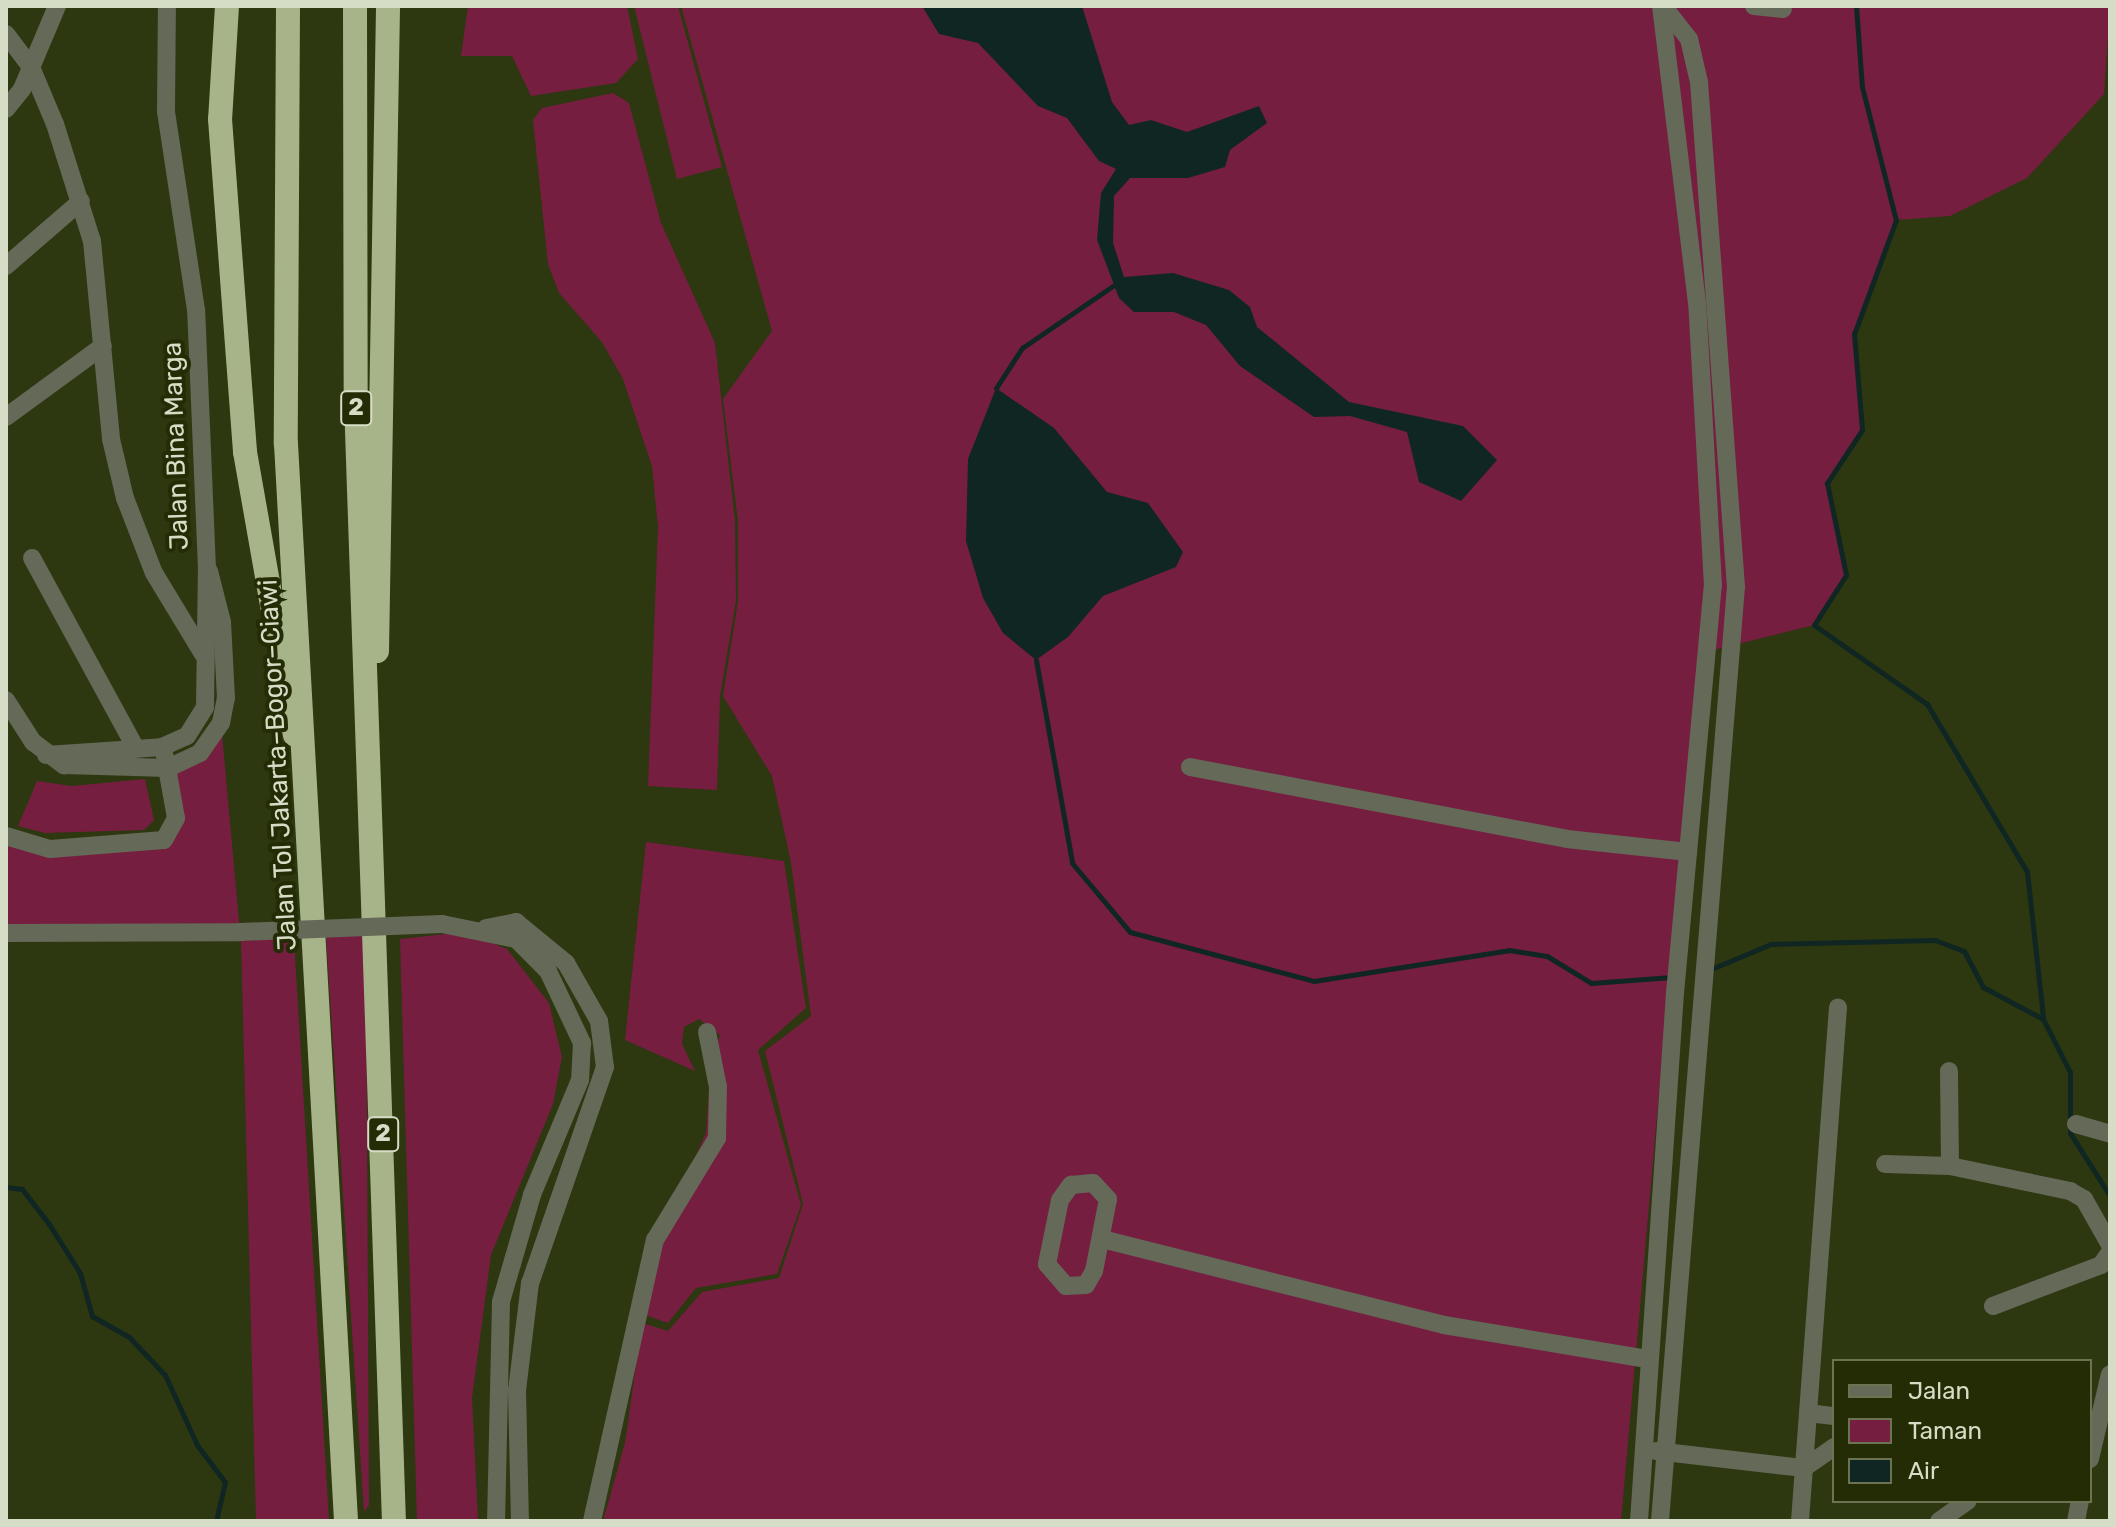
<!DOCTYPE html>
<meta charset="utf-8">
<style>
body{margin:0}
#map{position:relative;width:2116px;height:1527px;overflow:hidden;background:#2d3710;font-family:Rubik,sans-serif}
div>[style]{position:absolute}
.green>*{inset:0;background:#761e40}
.water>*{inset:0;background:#102623}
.stream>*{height:5px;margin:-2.5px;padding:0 2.5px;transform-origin:2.5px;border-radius:2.5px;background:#102623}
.minor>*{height:18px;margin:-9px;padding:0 9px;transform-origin:9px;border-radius:9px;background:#646958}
.highway>*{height:24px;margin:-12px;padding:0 12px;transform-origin:12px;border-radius:12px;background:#a7b48a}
.minor-bridge>*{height:18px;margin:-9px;padding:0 9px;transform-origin:9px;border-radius:9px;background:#646958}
span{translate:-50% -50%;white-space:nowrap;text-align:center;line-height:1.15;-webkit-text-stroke:8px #242c05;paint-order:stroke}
.shield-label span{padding:2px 6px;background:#242c05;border:2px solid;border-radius:6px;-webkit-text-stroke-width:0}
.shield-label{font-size:24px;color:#d6ddc7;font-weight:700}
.street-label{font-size:26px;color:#d6ddc7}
.frame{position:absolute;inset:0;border:8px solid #d6ddc7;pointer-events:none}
.legend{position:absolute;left:1832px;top:1359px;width:260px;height:144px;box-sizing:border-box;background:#242c05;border:2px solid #6b7353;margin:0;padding:10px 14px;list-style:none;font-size:24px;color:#d6ddc7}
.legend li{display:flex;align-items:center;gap:16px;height:40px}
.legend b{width:40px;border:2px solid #6b7353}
</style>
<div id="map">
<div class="green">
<i style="clip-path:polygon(468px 6px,627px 6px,638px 59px,616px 83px,531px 96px,512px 56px,461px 56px)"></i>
<i style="clip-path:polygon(634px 6px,678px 6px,722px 167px,677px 179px)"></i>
<i style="clip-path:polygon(681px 6px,2110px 6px,2104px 94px,2027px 178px,1950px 216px,1896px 220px,1854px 334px,1862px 430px,1827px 483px,1846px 575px,1814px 625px,1698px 654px,1621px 1521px,603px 1521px,625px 1443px,642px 1323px,668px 1331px,702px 1292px,779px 1278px,803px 1204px,765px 1051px,811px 1016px,791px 862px,772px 776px,723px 696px,738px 601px,738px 521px,723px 399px,772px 331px)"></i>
<i style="clip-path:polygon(613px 93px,629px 103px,661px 223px,715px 343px,735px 521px,736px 601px,720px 696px,717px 790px,648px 786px,658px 527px,652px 466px,623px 379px,602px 342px,559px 293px,548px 264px,533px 120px,542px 108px)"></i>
<i style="clip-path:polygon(221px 723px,240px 932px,6px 933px,6px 836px,32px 846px,170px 834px,168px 768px)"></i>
<i style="clip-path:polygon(145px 779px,154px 820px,144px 830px,45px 833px,18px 826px,37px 781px,72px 786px)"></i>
<i style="clip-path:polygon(646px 842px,784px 861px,806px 1008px,758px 1050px,801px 1205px,777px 1274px,696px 1288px,668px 1323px,645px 1315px,665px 1225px,706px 1133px,711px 1061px,720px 1035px,699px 1019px,684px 1027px,682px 1044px,695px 1071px,625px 1040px)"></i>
<i style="clip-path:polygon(464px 932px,507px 949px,549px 1003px,562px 1057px,553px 1104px,491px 1255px,472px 1398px,478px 1521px,417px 1521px,400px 939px)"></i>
<i style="clip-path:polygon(366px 935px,369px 1505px,364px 1512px,326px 937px)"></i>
<i style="clip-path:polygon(241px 939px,294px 939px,329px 1521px,256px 1521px)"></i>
</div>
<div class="water">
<i style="clip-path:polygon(922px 6px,1082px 6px,1112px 102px,1129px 125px,1151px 120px,1187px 132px,1259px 106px,1267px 123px,1230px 150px,1225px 167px,1188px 178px,1130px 178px,1114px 196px,1113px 243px,1124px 277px,1173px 273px,1229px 290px,1250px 307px,1257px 327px,1349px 402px,1463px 426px,1497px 460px,1461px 501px,1419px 482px,1407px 432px,1350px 416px,1314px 417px,1240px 366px,1206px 325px,1174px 312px,1134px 312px,1119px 298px,1097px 240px,1101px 193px,1116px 169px,1099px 161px,1067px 118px,1038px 106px,978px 43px,939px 34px)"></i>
<i style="clip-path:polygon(996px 388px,1054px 428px,1107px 492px,1148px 503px,1183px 552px,1176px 567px,1103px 596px,1068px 637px,1036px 660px,1003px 633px,983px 598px,966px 541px,968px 459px)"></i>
</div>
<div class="stream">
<i style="left:1856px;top:6px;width:81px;rotate:85.8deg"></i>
<i style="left:1862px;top:87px;width:137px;rotate:75.7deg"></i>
<i style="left:1896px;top:220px;width:121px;rotate:110.2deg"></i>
<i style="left:1854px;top:334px;width:96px;rotate:85.2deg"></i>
<i style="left:1862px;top:430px;width:64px;rotate:123.4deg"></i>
<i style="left:1827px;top:483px;width:94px;rotate:78.3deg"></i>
<i style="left:1846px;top:575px;width:59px;rotate:122.6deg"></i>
<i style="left:1814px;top:625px;width:138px;rotate:35deg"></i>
<i style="left:1927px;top:704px;width:196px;rotate:59.2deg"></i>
<i style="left:2027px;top:872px;width:147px;rotate:83.7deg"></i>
<i style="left:996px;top:388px;width:48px;rotate:-57deg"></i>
<i style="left:1022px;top:348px;width:112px;rotate:-34.4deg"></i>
<i style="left:1036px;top:660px;width:206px;rotate:79.9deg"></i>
<i style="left:1072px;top:863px;width:90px;rotate:50deg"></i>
<i style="left:1130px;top:932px;width:190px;rotate:14.9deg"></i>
<i style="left:1314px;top:981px;width:197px;rotate:-9deg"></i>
<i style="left:1509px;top:950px;width:38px;rotate:9deg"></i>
<i style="left:1547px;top:956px;width:52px;rotate:31.5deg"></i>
<i style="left:1591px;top:983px;width:81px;rotate:-4.2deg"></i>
<i style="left:1709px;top:970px;width:67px;rotate:-22.8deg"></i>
<i style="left:1771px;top:944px;width:164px;rotate:-1.4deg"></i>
<i style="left:1935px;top:940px;width:31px;rotate:21deg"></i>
<i style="left:1964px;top:951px;width:41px;rotate:62.2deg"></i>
<i style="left:1983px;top:987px;width:68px;rotate:28.1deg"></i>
<i style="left:2043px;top:1019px;width:59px;rotate:63deg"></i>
<i style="left:2070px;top:1072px;width:61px;rotate:90deg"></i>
<i style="left:2070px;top:1133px;width:75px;rotate:57.6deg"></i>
<i style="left:6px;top:1187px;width:16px;rotate:7deg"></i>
<i style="left:22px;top:1189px;width:44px;rotate:52.4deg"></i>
<i style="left:49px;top:1224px;width:58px;rotate:57.7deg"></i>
<i style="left:80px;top:1273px;width:45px;rotate:74.4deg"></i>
<i style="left:92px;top:1316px;width:43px;rotate:29.6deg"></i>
<i style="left:129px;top:1337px;width:52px;rotate:46.5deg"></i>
<i style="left:165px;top:1375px;width:77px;rotate:65.4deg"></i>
<i style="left:197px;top:1445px;width:46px;rotate:52.9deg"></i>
<i style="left:225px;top:1482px;width:40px;rotate:103deg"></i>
</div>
<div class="minor">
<i style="left:1754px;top:6px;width:29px;rotate:6deg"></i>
<i style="left:6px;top:34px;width:41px;rotate:52.9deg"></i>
<i style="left:31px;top:67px;width:62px;rotate:67.2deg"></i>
<i style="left:55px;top:124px;width:123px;rotate:72.5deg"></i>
<i style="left:92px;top:241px;width:199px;rotate:84.5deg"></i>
<i style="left:111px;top:439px;width:61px;rotate:76.7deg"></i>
<i style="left:125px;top:498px;width:80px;rotate:68.9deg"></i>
<i style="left:154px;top:573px;width:95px;rotate:58.8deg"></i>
<i style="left:6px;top:109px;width:26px;rotate:-51deg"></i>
<i style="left:22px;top:89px;width:90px;rotate:-67.1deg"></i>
<i style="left:6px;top:266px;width:99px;rotate:-40.9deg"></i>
<i style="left:6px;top:417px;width:120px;rotate:-36.2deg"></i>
<i style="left:32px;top:558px;width:217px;rotate:61.4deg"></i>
<i style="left:6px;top:700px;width:50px;rotate:57.3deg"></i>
<i style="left:33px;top:742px;width:39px;rotate:37deg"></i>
<i style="left:64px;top:765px;width:104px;rotate:1.7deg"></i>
<i style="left:168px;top:768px;width:35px;rotate:-25deg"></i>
<i style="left:200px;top:753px;width:37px;rotate:-55deg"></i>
<i style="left:221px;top:723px;width:25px;rotate:-79deg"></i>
<i style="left:226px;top:698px;width:76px;rotate:-93deg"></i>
<i style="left:222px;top:622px;width:53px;rotate:-104.3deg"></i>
<i style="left:46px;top:755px;width:116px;rotate:-3.9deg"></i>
<i style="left:162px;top:747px;width:27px;rotate:-24deg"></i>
<i style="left:187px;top:736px;width:34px;rotate:-58deg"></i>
<i style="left:205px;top:707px;width:138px;rotate:-89.2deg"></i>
<i style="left:207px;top:569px;width:259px;rotate:-92.4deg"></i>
<i style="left:196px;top:310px;width:201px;rotate:-98.6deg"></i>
<i style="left:166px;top:111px;width:105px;rotate:-89.5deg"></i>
<i style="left:1190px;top:767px;width:384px;rotate:10.8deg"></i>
<i style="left:1567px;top:839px;width:122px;rotate:6.1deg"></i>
<i style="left:6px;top:836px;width:46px;rotate:16.5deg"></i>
<i style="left:50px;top:849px;width:114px;rotate:-4.5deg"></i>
<i style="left:164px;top:840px;width:25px;rotate:-61deg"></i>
<i style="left:176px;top:818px;width:62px;rotate:-100.2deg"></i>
<i style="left:442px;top:924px;width:76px;rotate:11.5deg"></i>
<i style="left:516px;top:939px;width:45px;rotate:45deg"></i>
<i style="left:548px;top:971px;width:80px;rotate:64.7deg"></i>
<i style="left:582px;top:1043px;width:37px;rotate:93deg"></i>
<i style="left:580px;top:1080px;width:125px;rotate:112.7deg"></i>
<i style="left:532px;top:1195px;width:111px;rotate:106.2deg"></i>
<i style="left:501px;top:1302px;width:219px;rotate:91.3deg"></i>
<i style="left:486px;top:928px;width:31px;rotate:-11deg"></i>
<i style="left:516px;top:922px;width:65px;rotate:39.4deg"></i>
<i style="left:566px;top:963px;width:67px;rotate:60.4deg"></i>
<i style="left:599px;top:1021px;width:46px;rotate:82.6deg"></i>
<i style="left:605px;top:1067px;width:229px;rotate:109.1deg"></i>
<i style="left:530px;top:1283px;width:109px;rotate:96.9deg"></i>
<i style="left:517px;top:1391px;width:130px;rotate:88.7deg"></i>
<i style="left:6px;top:933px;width:234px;rotate:-0.2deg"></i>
<i style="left:1949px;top:1071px;width:95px;rotate:89.4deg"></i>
<i style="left:2076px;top:1124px;width:35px;rotate:16deg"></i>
<i style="left:1885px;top:1164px;width:65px;rotate:1.8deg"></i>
<i style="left:1950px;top:1166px;width:123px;rotate:11.8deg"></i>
<i style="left:2070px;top:1191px;width:16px;rotate:30deg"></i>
<i style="left:2084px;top:1199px;width:53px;rotate:60.5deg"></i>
<i style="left:1093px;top:1183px;width:22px;rotate:47deg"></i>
<i style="left:1108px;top:1199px;width:73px;rotate:101deg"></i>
<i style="left:1094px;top:1271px;width:16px;rotate:120deg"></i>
<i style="left:1086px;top:1285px;width:20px;rotate:177deg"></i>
<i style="left:1066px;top:1286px;width:29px;rotate:-131deg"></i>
<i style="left:1047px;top:1264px;width:65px;rotate:-78.5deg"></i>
<i style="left:1060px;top:1200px;width:19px;rotate:-54deg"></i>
<i style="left:1071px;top:1185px;width:22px;rotate:-5deg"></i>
<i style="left:1102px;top:1239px;width:353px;rotate:14.1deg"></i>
<i style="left:1444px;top:1325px;width:206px;rotate:9.5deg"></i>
<i style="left:1993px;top:1306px;width:116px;rotate:-20.8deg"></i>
<i style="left:2101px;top:1265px;width:16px;rotate:-55deg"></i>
<i style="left:1808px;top:1413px;width:26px;rotate:7deg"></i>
<i style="left:1656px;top:1451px;width:149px;rotate:6.6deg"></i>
<i style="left:1804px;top:1468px;width:37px;rotate:-35deg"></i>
<i style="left:2090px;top:1459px;width:87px;rotate:-76.8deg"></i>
<i style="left:592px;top:1521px;width:288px;rotate:-77.4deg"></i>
<i style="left:655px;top:1240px;width:119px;rotate:-58.7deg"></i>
<i style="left:717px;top:1138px;width:51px;rotate:-88.9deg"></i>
<i style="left:718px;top:1087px;width:56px;rotate:-101.3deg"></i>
<i style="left:1639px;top:1521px;width:529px;rotate:-86.1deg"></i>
<i style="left:1675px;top:993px;width:409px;rotate:-84.7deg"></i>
<i style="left:1713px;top:586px;width:283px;rotate:-93.2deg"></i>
<i style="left:1697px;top:303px;width:299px;rotate:-96.9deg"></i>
<i style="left:1660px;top:1521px;width:937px;rotate:-85.35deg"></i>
<i style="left:1736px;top:587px;width:506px;rotate:-94.19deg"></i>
<i style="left:1699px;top:82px;width:44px;rotate:-103.1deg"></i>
<i style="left:1689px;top:39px;width:42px;rotate:-128.2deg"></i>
<i style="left:1800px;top:1521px;width:515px;rotate:-85.77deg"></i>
<i style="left:1939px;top:1521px;width:35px;rotate:-35deg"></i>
<i style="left:2076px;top:1521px;width:20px;rotate:-79deg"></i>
</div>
<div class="highway">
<i style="left:227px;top:6px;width:113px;rotate:93.5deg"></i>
<i style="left:220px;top:119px;width:334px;rotate:85.7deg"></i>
<i style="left:245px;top:452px;width:287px;rotate:80deg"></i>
<i style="left:288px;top:6px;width:438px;rotate:90.3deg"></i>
<i style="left:286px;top:444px;width:1079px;rotate:86.81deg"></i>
<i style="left:355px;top:6px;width:395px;rotate:89.9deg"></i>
<i style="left:356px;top:401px;width:1121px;rotate:88.06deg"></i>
<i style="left:377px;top:651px;width:645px;rotate:-89.02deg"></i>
</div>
<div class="minor-bridge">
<i style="left:240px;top:932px;width:202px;rotate:-2.3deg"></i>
</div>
<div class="shield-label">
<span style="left:356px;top:408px">2</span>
<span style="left:383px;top:1134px">2</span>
</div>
<div class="street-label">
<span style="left:176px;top:446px;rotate:-92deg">Jalan Bina Marga</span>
<span style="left:278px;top:765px;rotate:-93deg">Jalan Tol Jakarta–Bogor–Ciawi</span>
</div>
<div class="frame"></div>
<ul class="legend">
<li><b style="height:10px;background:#646958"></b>Jalan</li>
<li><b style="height:22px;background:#761e40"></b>Taman</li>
<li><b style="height:22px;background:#102623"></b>Air</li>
</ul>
</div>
